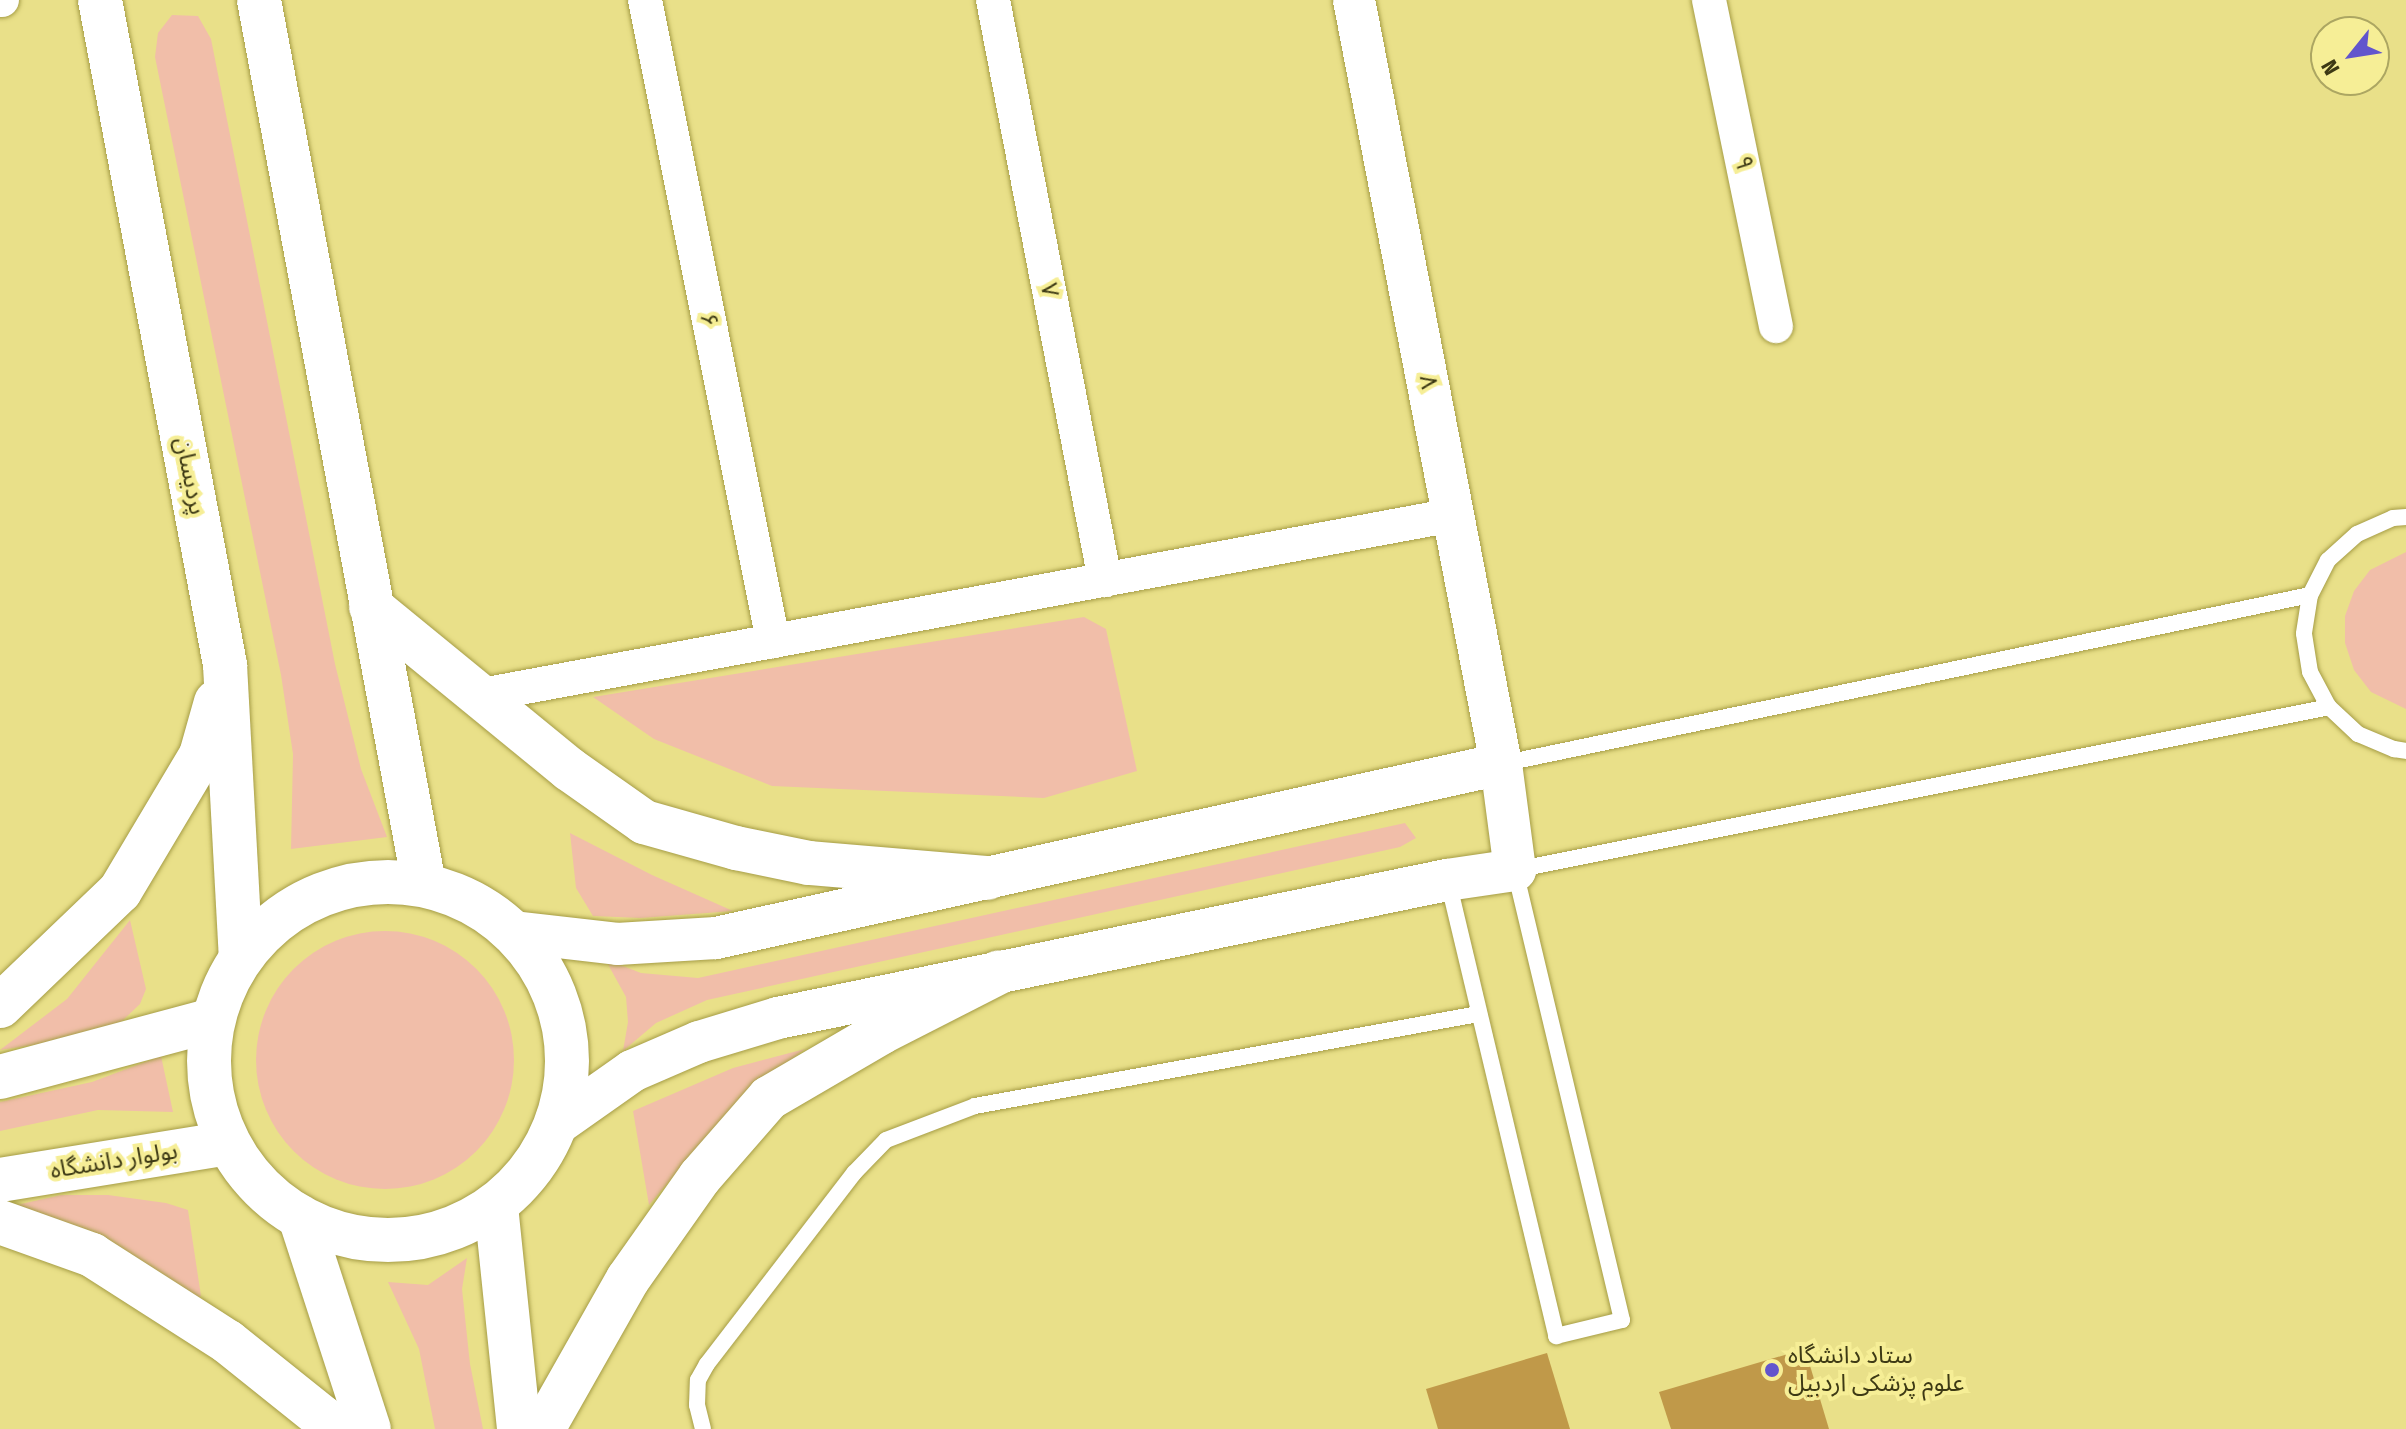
<!DOCTYPE html>
<meta charset="utf-8">
<style>
body{margin:0}
#map{position:relative;width:2406px;height:1429px;overflow:hidden;background:#e9e089;font-family:"Fira Sans Condensed","Noto Sans Arabic",sans-serif}
div>[style]{position:absolute}
.green>*{inset:0;background:#f1bea9}
.round{border-radius:50%}
.building>*{inset:0;background:#c09949}
.roads{filter:drop-shadow(0 0 2px #a69d46) drop-shadow(0 0 2px #a69d46)}
.service>*{height:16px;margin:-8px;padding:0 8px;transform-origin:8px;border-radius:8px;background:#fff}
.minor>*{height:34px;margin:-17px;padding:0 17px;transform-origin:17px;border-radius:17px;background:#fff}
.tertiary>*{height:42px;margin:-21px;padding:0 21px;transform-origin:21px;border-radius:21px;background:#fff}
.secondary>*{height:44px;margin:-22px;padding:0 22px;transform-origin:22px;border-radius:22px;background:#fff}
.primary>*{height:44px;margin:-22px;padding:0 22px;transform-origin:22px;border-radius:22px;background:#fff}
.primary>.ring{margin:-22px;padding:0;box-sizing:content-box;background:none;border:44px solid #fff;border-radius:50%}
.dots>*{width:22px;height:22px;translate:-50% -50%;box-sizing:border-box;border:4px solid #f6ee96;border-radius:50%}
span{translate:-50% -50%;white-space:nowrap;text-align:center;line-height:1.15;-webkit-text-stroke:8px #f6ee96;paint-order:stroke}
.street-label{font-size:24px;color:#3d3914}
.poi-label{font-size:24px;color:#3d3914}
.left{translate:0 -50%;text-align:left}
.north{position:absolute;left:2310px;top:16px;width:80px;height:80px;box-sizing:border-box;background:#f6ee96;border:2px solid #aca662;border-radius:50%;rotate:240deg;font-size:22px;font-weight:700;line-height:32px;text-align:center;color:#3d3914}
.north::after{content:'';display:block;margin:auto;width:28px;height:36px;background:#6255cd;clip-path:polygon(50% 0,100% 100%,50% 72%,0 100%)}
</style>
<div id="map">
<div class="green">
<i style="clip-path:polygon(172px 15px,198px 16px,211px 39px,335px 664px,361px 769px,387px 837px,291px 849px,293px 754px,281px 675px,155px 57px,158px 33px)"></i>
<i style="clip-path:polygon(2406px 552px,2406px 709px,2371px 692px,2354px 670px,2345px 643px,2345px 616px,2354px 591px,2370px 570px)"></i>
<i style="clip-path:polygon(1084px 617px,1106px 629px,1137px 771px,1044px 798px,772px 786px,654px 739px,593px 697px)"></i>
<i style="clip-path:polygon(1405px 823px,1416px 838px,1400px 847px,707px 1000px,656px 1023px,623px 1051px,628px 1022px,626px 997px,605px 959px,641px 973px,698px 978px)"></i>
<i style="clip-path:polygon(570px 833px,652px 875px,733px 911px,641px 918px,593px 916px,576px 888px)"></i>
<i style="clip-path:polygon(130px 920px,146px 989px,140px 1004px,121px 1022px,73px 1039px,0 1050px,67px 999px)"></i>
<i class="round" style="left:256px;top:931px;width:258px;height:258px"></i>
<i style="clip-path:polygon(805px 1049px,738px 1101px,649px 1205px,633px 1111px,733px 1068px)"></i>
<i style="clip-path:polygon(161px 1056px,173px 1112px,98px 1110px,0 1131px,0 1102px,92px 1082px)"></i>
<i style="clip-path:polygon(61px 1195px,108px 1195px,166px 1203px,188px 1210px,201px 1296px,191px 1300px,12px 1206px)"></i>
<i style="clip-path:polygon(467px 1258px,462px 1289px,470px 1364px,483px 1429px,435px 1429px,419px 1349px,388px 1282px,428px 1285px)"></i>
</div>
<div class="building">
<i style="clip-path:polygon(1805px 1349px,1829px 1429px,1671px 1429px,1659px 1392px)"></i>
<i style="clip-path:polygon(1547px 1353px,1570px 1429px,1438px 1429px,1426px 1389px)"></i>
</div>
<div class="roads">
<div class="service">
<i style="left:2406px;top:517px;width:13px;rotate:176deg"></i>
<i style="left:2393px;top:518px;width:39px;rotate:156deg"></i>
<i style="left:2357px;top:534px;width:39px;rotate:138deg"></i>
<i style="left:2328px;top:560px;width:39px;rotate:117deg"></i>
<i style="left:2310px;top:595px;width:39px;rotate:99deg"></i>
<i style="left:2304px;top:634px;width:38px;rotate:81deg"></i>
<i style="left:2310px;top:672px;width:40px;rotate:62deg"></i>
<i style="left:2329px;top:707px;width:40px;rotate:43deg"></i>
<i style="left:2358px;top:734px;width:39px;rotate:23deg"></i>
<i style="left:2394px;top:749px;width:12px;rotate:9deg"></i>
<i style="left:1501px;top:764px;width:826px;rotate:-11.8deg"></i>
<i style="left:1448px;top:881px;width:468px;rotate:76.6deg"></i>
<i style="left:1556px;top:1336px;width:68px;rotate:-13.6deg"></i>
<i style="left:1622px;top:1320px;width:463px;rotate:-103.4deg"></i>
<i style="left:1515px;top:870px;width:830px;rotate:-11.32deg"></i>
<i style="left:703px;top:1429px;width:25px;rotate:-104deg"></i>
<i style="left:697px;top:1405px;width:25px;rotate:-88deg"></i>
<i style="left:698px;top:1380px;width:18px;rotate:-61deg"></i>
<i style="left:707px;top:1364px;width:241px;rotate:-52.4deg"></i>
<i style="left:854px;top:1173px;width:46px;rotate:-45.9deg"></i>
<i style="left:886px;top:1140px;width:95px;rotate:-20.9deg"></i>
<i style="left:975px;top:1106px;width:511px;rotate:-10.36deg"></i>
</div>
<div class="minor">
<i style="left:0;top:0;width:2px"></i>
<i style="left:645px;top:0;width:654px;rotate:78.71deg"></i>
<i style="left:993px;top:0;width:591px;rotate:79.07deg"></i>
<i style="left:1709px;top:0;width:333px;rotate:78.4deg"></i>
<i style="left:482px;top:695px;width:988px;rotate:-10.5deg"></i>
</div>
<div class="tertiary">
<i style="left:514px;top:932px;width:104px;rotate:6.6deg"></i>
<i style="left:617px;top:944px;width:99px;rotate:-3.5deg"></i>
<i style="left:716px;top:938px;width:804px;rotate:-12.5deg"></i>
<i style="left:557px;top:1124px;width:92px;rotate:-35.2deg"></i>
<i style="left:632px;top:1071px;width:73px;rotate:-23.4deg"></i>
<i style="left:699px;top:1042px;width:83px;rotate:-16.9deg"></i>
<i style="left:778px;top:1018px;width:683px;rotate:-11.66deg"></i>
<i style="left:1447px;top:880px;width:69px;rotate:-8.4deg"></i>
<i style="left:1515px;top:870px;width:107px;rotate:-97.5deg"></i>
<i style="left:1501px;top:764px;width:778px;rotate:-100.89deg"></i>
</div>
<div class="secondary">
<i style="left:100px;top:0;width:677px;rotate:79.35deg"></i>
<i style="left:225px;top:665px;width:292px;rotate:86.9deg"></i>
<i style="left:259px;top:0;width:899px;rotate:79.43deg"></i>
<i style="left:371px;top:607px;width:256px;rotate:39.3deg"></i>
<i style="left:569px;top:769px;width:92px;rotate:35.2deg"></i>
<i style="left:644px;top:822px;width:96px;rotate:15.8deg"></i>
<i style="left:736px;top:848px;width:75px;rotate:11.6deg"></i>
<i style="left:809px;top:863px;width:179px;rotate:4.8deg"></i>
<i style="left:0;top:1006px;width:166px;rotate:-43.8deg"></i>
<i style="left:120px;top:891px;width:158px;rotate:-59.2deg"></i>
<i style="left:201px;top:755px;width:55px;rotate:-74.2deg"></i>
<i style="left:0;top:1077px;width:220px;rotate:-15deg"></i>
<i style="left:0;top:1180px;width:231px;rotate:-9.2deg"></i>
<i style="left:0;top:1222px;width:98px;rotate:19.7deg"></i>
<i style="left:92px;top:1255px;width:161px;rotate:32.6deg"></i>
<i style="left:228px;top:1342px;width:122px;rotate:38.7deg"></i>
<i style="left:323px;top:1418px;width:14px;rotate:54deg"></i>
</div>
<div class="primary">
<i class="ring" style="left:209px;top:882px;width:314px;height:314px"></i>
<i style="left:496px;top:1206px;width:224px;rotate:84.1deg"></i>
<i style="left:300px;top:1217px;width:223px;rotate:72deg"></i>
<i style="left:543px;top:1429px;width:172px;rotate:-60.5deg"></i>
<i style="left:628px;top:1279px;width:125px;rotate:-54.8deg"></i>
<i style="left:700px;top:1177px;width:105px;rotate:-48.9deg"></i>
<i style="left:769px;top:1098px;width:131px;rotate:-30.3deg"></i>
<i style="left:882px;top:1032px;width:131px;rotate:-27.1deg"></i>
</div>
</div>
<div class="dots">
<i style="left:1772px;top:1370px;background:#6255cd"></i>
</div>
<div class="street-label">
<span style="left:1743px;top:163px;rotate:78deg">۹</span>
<span style="left:1049px;top:290px;rotate:79deg">۷</span>
<span style="left:709px;top:320px;rotate:79deg">۶</span>
<span style="left:1428px;top:382px;rotate:79deg">۸</span>
<span style="left:190px;top:476px;rotate:79deg">پردیسان</span>
<span style="left:114px;top:1161px;rotate:-9deg">بولوار دانشگاه</span>
</div>
<div class="poi-label">
<span class="left" style="left:1788px;top:1370px">ستاد دانشگاه<br>علوم پزشکی اردبیل</span>
</div>
<div class="north">N</div>
</div>
